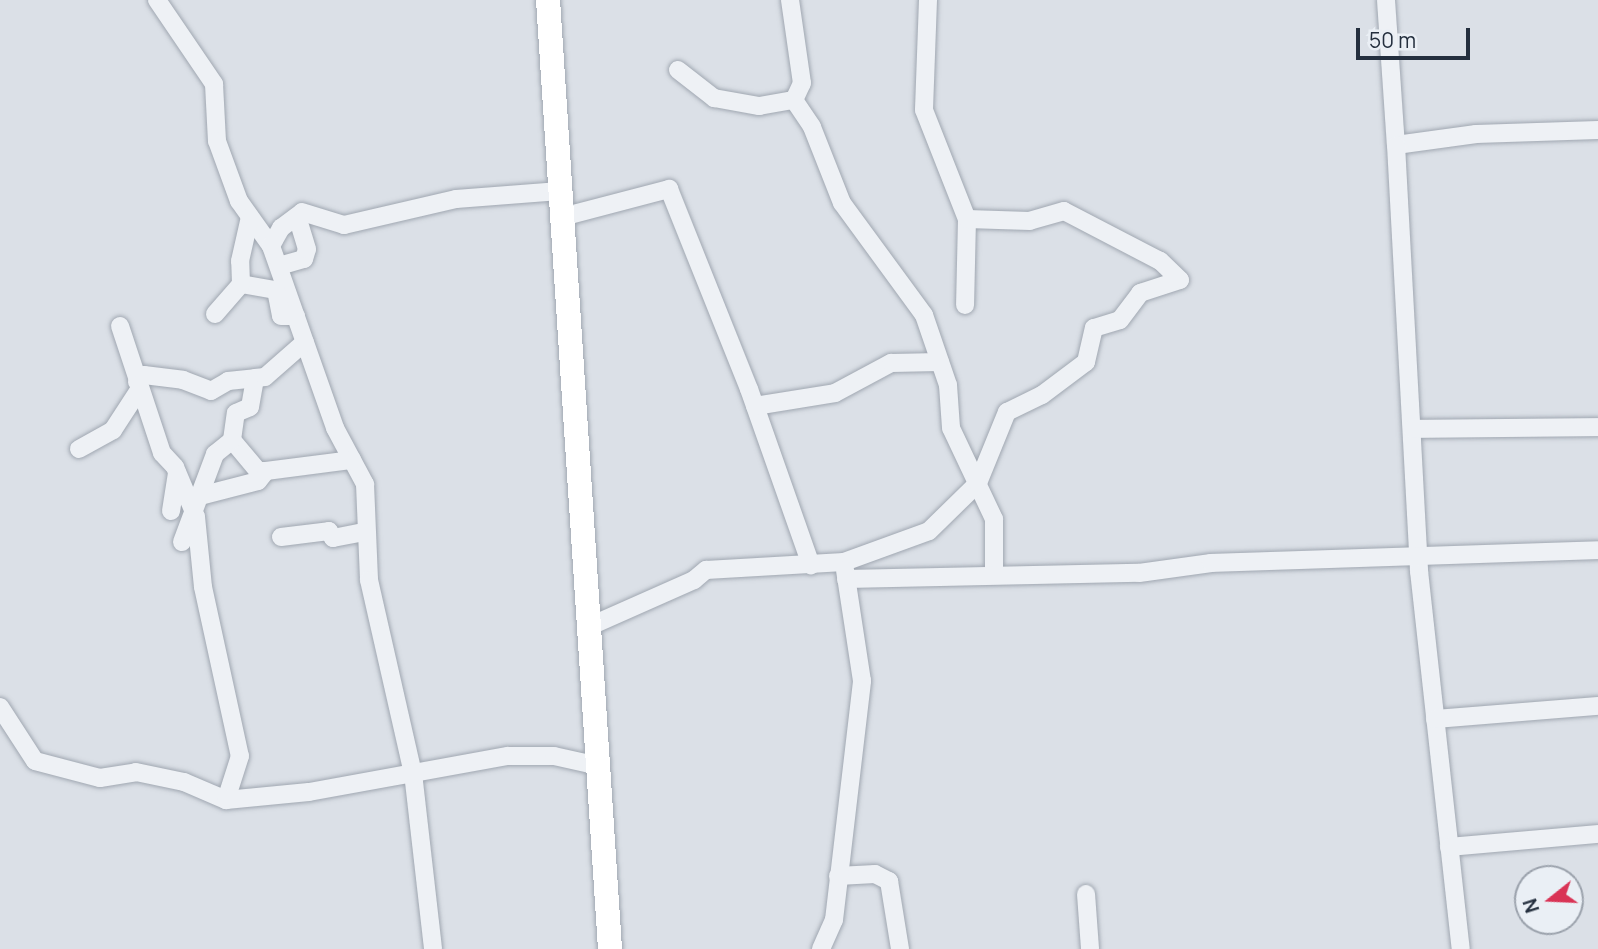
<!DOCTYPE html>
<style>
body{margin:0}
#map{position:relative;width:1598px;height:949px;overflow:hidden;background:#dbe0e7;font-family:Manrope,sans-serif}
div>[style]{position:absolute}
.roads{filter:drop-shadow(0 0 2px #a0a7b1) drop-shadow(0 0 2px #a0a7b1)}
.minor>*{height:18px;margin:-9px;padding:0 9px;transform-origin:9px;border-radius:9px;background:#eef1f5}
.highway>*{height:24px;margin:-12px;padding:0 12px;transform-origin:12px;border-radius:12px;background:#fff}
span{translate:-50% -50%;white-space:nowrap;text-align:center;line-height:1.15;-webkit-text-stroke:7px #eaeff5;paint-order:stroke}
.north{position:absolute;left:1514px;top:865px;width:70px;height:70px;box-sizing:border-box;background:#eaeff5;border:2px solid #9ba2ac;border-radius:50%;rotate:252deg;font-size:19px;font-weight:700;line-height:28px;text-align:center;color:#242f3e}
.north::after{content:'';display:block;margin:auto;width:24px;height:32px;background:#d93355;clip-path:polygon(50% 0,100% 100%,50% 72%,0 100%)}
.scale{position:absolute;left:1356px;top:28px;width:114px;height:32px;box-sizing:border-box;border:4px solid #242f3e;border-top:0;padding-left:9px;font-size:21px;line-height:24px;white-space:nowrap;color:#242f3e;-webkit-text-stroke:5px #eaeff5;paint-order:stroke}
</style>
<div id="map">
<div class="roads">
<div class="minor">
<i style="left:157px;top:0;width:102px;rotate:55.8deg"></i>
<i style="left:214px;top:84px;width:57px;rotate:87deg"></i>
<i style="left:217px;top:141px;width:64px;rotate:69.9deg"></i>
<i style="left:239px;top:201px;width:55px;rotate:54.6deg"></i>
<i style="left:271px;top:246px;width:193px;rotate:70.6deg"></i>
<i style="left:335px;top:428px;width:64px;rotate:61.8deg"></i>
<i style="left:365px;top:484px;width:96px;rotate:87.6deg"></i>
<i style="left:369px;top:580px;width:198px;rotate:77.2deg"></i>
<i style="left:413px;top:773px;width:177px;rotate:83.5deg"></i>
<i style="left:790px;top:0;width:84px;rotate:81.8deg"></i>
<i style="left:802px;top:83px;width:19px;rotate:115deg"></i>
<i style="left:794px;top:100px;width:32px;rotate:56deg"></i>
<i style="left:812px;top:127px;width:82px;rotate:68.5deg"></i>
<i style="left:842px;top:203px;width:139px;rotate:53.8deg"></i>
<i style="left:924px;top:315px;width:74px;rotate:71.1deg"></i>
<i style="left:948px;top:385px;width:43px;rotate:86deg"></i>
<i style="left:951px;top:428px;width:101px;rotate:64.7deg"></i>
<i style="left:994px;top:519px;width:56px;rotate:90deg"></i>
<i style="left:928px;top:0;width:110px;rotate:92.1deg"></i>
<i style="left:924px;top:110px;width:117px;rotate:68.5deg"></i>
<i style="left:967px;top:219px;width:86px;rotate:91.3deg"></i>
<i style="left:1386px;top:0;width:145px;rotate:86.1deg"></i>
<i style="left:1396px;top:145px;width:81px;rotate:-7.8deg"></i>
<i style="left:1476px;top:134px;width:122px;rotate:-1.9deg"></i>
<i style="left:678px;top:70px;width:46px;rotate:37.9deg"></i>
<i style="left:714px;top:98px;width:46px;rotate:10.1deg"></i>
<i style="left:759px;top:106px;width:36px;rotate:-10deg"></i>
<i style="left:1396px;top:145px;width:427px;rotate:86.9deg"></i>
<i style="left:1419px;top:571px;width:380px;rotate:83.7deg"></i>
<i style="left:562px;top:217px;width:111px;rotate:-14.7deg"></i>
<i style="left:669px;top:189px;width:215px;rotate:68.2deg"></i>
<i style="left:749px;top:389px;width:187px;rotate:70.6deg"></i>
<i style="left:271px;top:246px;width:21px;rotate:-61deg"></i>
<i style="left:281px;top:228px;width:26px;rotate:-37deg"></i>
<i style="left:302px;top:212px;width:44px;rotate:17.2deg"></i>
<i style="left:344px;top:225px;width:115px;rotate:-13.1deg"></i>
<i style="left:456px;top:199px;width:104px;rotate:-4.4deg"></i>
<i style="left:279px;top:266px;width:26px;rotate:-16deg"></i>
<i style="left:304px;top:259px;width:10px;rotate:-73deg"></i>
<i style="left:307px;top:249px;width:34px;rotate:-107deg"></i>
<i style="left:241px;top:284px;width:36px;rotate:10deg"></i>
<i style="left:276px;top:290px;width:26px;rotate:79deg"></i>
<i style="left:281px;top:316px;width:15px"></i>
<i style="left:215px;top:314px;width:40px;rotate:-49deg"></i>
<i style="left:241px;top:284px;width:23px;rotate:-92deg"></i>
<i style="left:240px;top:261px;width:45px;rotate:-77.2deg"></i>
<i style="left:120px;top:326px;width:134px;rotate:71.7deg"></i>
<i style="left:162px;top:453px;width:19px;rotate:47deg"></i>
<i style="left:175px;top:467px;width:54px;rotate:67.2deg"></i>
<i style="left:196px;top:517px;width:70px;rotate:84.3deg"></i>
<i style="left:203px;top:587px;width:173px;rotate:77.7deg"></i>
<i style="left:240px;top:756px;width:46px;rotate:107.7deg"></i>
<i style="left:137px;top:382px;width:10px;rotate:-45deg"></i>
<i style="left:144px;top:375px;width:39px;rotate:7deg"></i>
<i style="left:183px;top:380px;width:30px;rotate:21deg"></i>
<i style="left:211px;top:391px;width:20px;rotate:-30deg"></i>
<i style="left:228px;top:381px;width:27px;rotate:-6deg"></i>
<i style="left:755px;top:406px;width:81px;rotate:-9.2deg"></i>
<i style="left:835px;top:393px;width:64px;rotate:-28.2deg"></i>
<i style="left:891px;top:363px;width:49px;rotate:-1.2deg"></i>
<i style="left:1412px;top:429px;width:186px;rotate:-0.6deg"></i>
<i style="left:232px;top:440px;width:40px;rotate:50deg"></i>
<i style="left:258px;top:471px;width:8px"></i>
<i style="left:79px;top:449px;width:39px;rotate:-29deg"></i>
<i style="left:113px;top:430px;width:48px;rotate:-57deg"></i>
<i style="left:200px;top:496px;width:60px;rotate:-14.5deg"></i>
<i style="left:258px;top:481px;width:13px;rotate:-51deg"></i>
<i style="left:266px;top:471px;width:87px;rotate:-7.3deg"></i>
<i style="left:171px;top:511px;width:39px;rotate:-81deg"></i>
<i style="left:281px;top:537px;width:48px;rotate:-7.1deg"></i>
<i style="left:329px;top:531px;width:8px;rotate:60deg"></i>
<i style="left:333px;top:538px;width:32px;rotate:-11deg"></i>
<i style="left:182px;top:542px;width:94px;rotate:-69.4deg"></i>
<i style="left:215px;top:454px;width:22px;rotate:-39deg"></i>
<i style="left:232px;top:440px;width:27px;rotate:-82deg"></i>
<i style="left:236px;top:413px;width:15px;rotate:-23deg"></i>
<i style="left:250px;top:407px;width:29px;rotate:-80deg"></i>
<i style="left:255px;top:378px;width:10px;rotate:-6deg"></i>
<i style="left:265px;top:377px;width:53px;rotate:-41.2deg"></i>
<i style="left:846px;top:579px;width:293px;rotate:-1.2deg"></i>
<i style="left:1139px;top:573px;width:73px;rotate:-7.9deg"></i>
<i style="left:1211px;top:563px;width:387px;rotate:-1.9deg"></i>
<i style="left:588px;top:627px;width:116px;rotate:-23.9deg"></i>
<i style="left:694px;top:580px;width:16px;rotate:-40deg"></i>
<i style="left:706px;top:570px;width:138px;rotate:-3.3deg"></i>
<i style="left:844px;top:562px;width:90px;rotate:-20deg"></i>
<i style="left:929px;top:531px;width:69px;rotate:-44.4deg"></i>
<i style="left:978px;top:483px;width:77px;rotate:-67.8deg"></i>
<i style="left:1007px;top:412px;width:39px;rotate:-26deg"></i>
<i style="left:1042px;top:395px;width:55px;rotate:-36.9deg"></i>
<i style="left:1086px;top:362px;width:35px;rotate:-77deg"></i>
<i style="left:1094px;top:328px;width:27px;rotate:-17deg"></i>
<i style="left:1120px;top:320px;width:34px;rotate:-53deg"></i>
<i style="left:1140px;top:293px;width:42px;rotate:-18deg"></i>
<i style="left:1180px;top:280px;width:28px;rotate:-136deg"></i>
<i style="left:1160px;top:261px;width:108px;rotate:-152.5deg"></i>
<i style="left:1064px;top:211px;width:35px;rotate:164deg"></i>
<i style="left:1030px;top:221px;width:63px;rotate:-178.2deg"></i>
<i style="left:0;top:707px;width:64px;rotate:57.1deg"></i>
<i style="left:35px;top:761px;width:67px;rotate:14.7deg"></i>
<i style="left:100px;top:778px;width:36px;rotate:-9deg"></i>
<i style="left:136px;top:772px;width:49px;rotate:11.8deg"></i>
<i style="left:184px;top:782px;width:46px;rotate:23.2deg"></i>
<i style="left:226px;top:800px;width:83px;rotate:-5.5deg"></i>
<i style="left:309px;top:792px;width:202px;rotate:-10.3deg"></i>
<i style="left:508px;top:756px;width:46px"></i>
<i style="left:554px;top:756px;width:46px;rotate:12.5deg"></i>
<i style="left:1435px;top:719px;width:164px;rotate:-4.6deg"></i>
<i style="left:1449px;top:847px;width:150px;rotate:-5deg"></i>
<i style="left:838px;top:876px;width:37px;rotate:-3deg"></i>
<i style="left:875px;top:874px;width:16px;rotate:27deg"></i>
<i style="left:889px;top:881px;width:69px;rotate:80.8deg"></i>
<i style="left:1086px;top:894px;width:55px;rotate:85.8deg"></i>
<i style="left:821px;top:949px;width:32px;rotate:-66deg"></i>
<i style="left:834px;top:920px;width:241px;rotate:-83.3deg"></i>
<i style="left:862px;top:681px;width:112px;rotate:-98.7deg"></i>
</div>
<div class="highway">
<i style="left:548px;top:0;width:951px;rotate:86.26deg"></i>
</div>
</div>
<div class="north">N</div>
<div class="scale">50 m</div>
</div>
